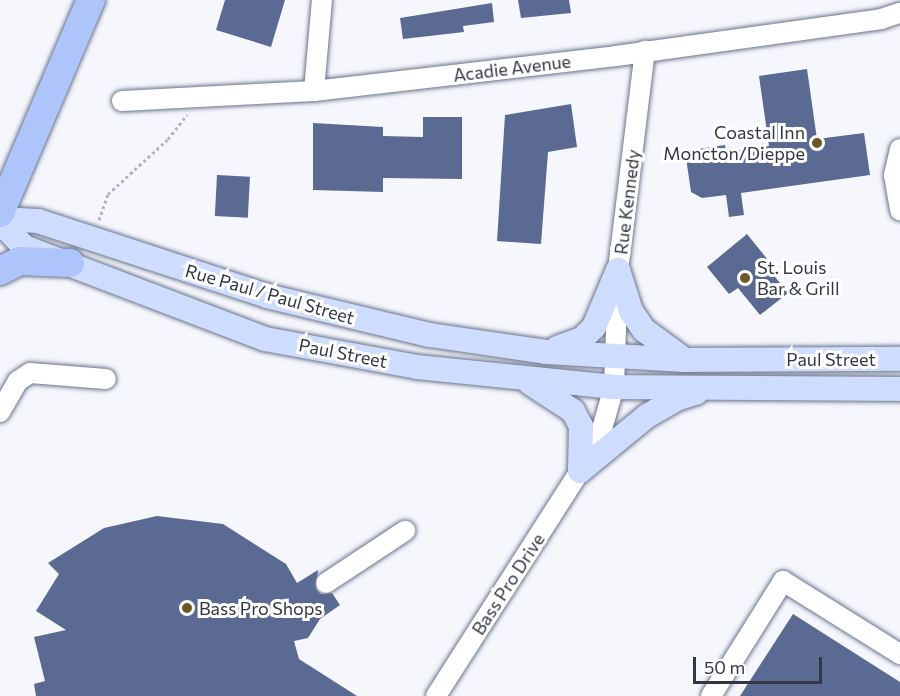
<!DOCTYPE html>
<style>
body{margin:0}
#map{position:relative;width:900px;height:696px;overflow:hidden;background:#f5f7fc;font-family:Commissioner,sans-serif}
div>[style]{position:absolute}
.building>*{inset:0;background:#5a6a92;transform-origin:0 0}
.path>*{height:3px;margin-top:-1.5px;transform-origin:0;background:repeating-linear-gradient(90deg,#b2b5bc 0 3px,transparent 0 6px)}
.roads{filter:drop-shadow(0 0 2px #6a748c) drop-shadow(0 0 2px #6a748c)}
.minor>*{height:20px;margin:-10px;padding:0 10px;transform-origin:10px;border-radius:10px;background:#fff}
.major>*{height:24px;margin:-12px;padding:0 12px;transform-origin:12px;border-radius:12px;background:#cedcfd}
.highway>*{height:28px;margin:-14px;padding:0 14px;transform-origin:14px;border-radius:14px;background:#aec5fc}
.dots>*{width:16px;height:16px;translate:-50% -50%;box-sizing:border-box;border:3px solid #fff;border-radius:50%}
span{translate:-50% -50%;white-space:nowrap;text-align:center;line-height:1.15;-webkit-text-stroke:6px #fff;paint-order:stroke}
.street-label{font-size:18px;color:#323741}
.poi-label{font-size:18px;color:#323741}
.right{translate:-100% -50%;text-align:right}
.left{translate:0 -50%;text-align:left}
.scale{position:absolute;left:693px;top:657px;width:129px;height:27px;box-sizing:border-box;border:3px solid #323741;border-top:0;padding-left:8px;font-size:18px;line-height:21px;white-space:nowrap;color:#323741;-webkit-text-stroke:4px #fff;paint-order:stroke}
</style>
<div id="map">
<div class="building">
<i style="clip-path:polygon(225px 0,285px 0,271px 47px,216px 30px)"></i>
<i style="clip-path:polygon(518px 0,569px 0,571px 13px,521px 18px)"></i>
<i style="clip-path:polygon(492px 3px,494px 22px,463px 26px,464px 32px,403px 39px,400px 18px)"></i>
<i style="clip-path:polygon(807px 69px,817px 139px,864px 133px,870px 175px,741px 193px,744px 215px,729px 217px,726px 195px,702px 198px,691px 192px,685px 151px,725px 145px,726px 152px,769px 146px,759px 76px)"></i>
<i style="clip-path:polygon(571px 104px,577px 147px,548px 152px,541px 244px,497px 241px,505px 115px)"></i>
<i style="clip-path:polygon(423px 117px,462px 117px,462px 179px,383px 178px,383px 192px,313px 190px,313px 123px,383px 127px,383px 136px,423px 137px)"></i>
<i style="left:217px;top:175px;width:33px;height:41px;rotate:3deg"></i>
<i style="clip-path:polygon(747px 234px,768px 260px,764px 263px,788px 293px,760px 315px,738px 288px,729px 294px,707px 267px)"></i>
<i style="clip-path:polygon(157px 516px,223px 524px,286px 564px,297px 583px,318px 570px,316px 589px,321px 594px,332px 593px,340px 605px,320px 619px,308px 638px,294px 641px,299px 659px,357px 696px,36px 696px,34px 684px,45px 681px,34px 637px,66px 630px,36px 611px,59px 574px,48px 563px,104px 528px)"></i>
<i style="clip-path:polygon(793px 614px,900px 682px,900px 696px,740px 696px)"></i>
</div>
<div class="path">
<i style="left:99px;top:220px;width:28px;rotate:-71deg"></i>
<i style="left:108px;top:194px;width:81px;rotate:-42.5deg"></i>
<i style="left:168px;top:139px;width:31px;rotate:-52deg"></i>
</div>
<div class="roads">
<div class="minor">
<i style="left:314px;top:91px;width:91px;rotate:-85deg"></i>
<i style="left:122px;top:101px;width:192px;rotate:-3deg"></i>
<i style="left:314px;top:91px;width:304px;rotate:-6.6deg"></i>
<i style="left:616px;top:56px;width:268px;rotate:-7.9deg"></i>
<i style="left:881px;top:19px;width:20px;rotate:-18deg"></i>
<i style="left:900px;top:149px;width:27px;rotate:103deg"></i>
<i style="left:894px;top:175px;width:36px;rotate:80deg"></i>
<i style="left:0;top:412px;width:36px;rotate:-60deg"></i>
<i style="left:18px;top:381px;width:14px;rotate:-34deg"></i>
<i style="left:30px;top:373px;width:76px;rotate:4.5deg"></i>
<i style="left:326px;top:583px;width:95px;rotate:-33.4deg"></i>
<i style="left:436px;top:696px;width:267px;rotate:-57.4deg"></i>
<i style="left:580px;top:471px;width:47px;rotate:-62.4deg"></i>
<i style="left:602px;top:429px;width:44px;rotate:-74.1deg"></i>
<i style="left:614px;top:387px;width:117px;rotate:-88deg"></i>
<i style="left:618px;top:270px;width:221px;rotate:-83deg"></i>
<i style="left:711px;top:696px;width:136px;rotate:-57.9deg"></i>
<i style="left:783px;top:581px;width:138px;rotate:32deg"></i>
</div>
<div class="major">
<i style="left:0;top:219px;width:38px;rotate:3deg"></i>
<i style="left:38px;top:221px;width:241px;rotate:18.1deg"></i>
<i style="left:267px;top:296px;width:168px;rotate:13.5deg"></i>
<i style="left:430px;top:335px;width:117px;rotate:8.3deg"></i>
<i style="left:546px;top:352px;width:139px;rotate:3.3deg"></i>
<i style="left:685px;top:360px;width:215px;rotate:-0.3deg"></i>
<i style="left:0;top:222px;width:35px;rotate:46deg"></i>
<i style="left:24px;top:247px;width:258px;rotate:20.9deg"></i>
<i style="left:265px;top:339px;width:155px;rotate:10.4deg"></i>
<i style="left:417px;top:367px;width:198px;rotate:5.8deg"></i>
<i style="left:614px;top:387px;width:286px;rotate:0.4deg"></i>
<i style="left:618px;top:270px;width:43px;rotate:72.4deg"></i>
<i style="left:631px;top:311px;width:23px;rotate:56deg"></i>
<i style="left:644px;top:330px;width:51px;rotate:36.2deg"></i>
<i style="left:557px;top:348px;width:27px;rotate:-20deg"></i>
<i style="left:582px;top:339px;width:17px;rotate:-45deg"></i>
<i style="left:594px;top:327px;width:62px;rotate:-67.2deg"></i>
<i style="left:530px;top:383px;width:51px;rotate:33.1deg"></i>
<i style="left:573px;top:411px;width:17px;rotate:62deg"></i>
<i style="left:581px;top:426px;width:45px;rotate:91.3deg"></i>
<i style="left:580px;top:471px;width:87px;rotate:-39.4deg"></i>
<i style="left:647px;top:416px;width:34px;rotate:-30deg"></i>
<i style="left:676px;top:399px;width:21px;rotate:-17deg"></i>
</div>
<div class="highway">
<i style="left:0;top:213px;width:232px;rotate:-66.9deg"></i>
<i style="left:0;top:271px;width:22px;rotate:-27deg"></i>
<i style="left:20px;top:261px;width:50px;rotate:2.3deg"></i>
</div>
</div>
<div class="dots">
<i style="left:817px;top:143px;background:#6c5827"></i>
<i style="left:745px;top:278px;background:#6c5827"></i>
<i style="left:187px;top:608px;background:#6c5827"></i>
</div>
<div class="street-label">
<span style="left:512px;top:68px;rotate:-7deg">Acadie Avenue</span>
<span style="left:627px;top:202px;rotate:-83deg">Rue Kennedy</span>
<span style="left:270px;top:294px;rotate:16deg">Rue Paul / Paul Street</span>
<span style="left:343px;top:353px;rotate:11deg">Paul Street</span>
<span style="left:831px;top:359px">Paul Street</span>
<span style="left:508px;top:584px;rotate:-57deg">Bass Pro Drive</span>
</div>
<div class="poi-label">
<span class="right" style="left:805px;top:143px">Coastal Inn<br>Moncton/Dieppe</span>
<span class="left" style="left:757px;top:278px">St. Louis<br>Bar &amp; Grill</span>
<span class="left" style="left:199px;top:608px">Bass Pro Shops</span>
</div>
<div class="scale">50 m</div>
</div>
